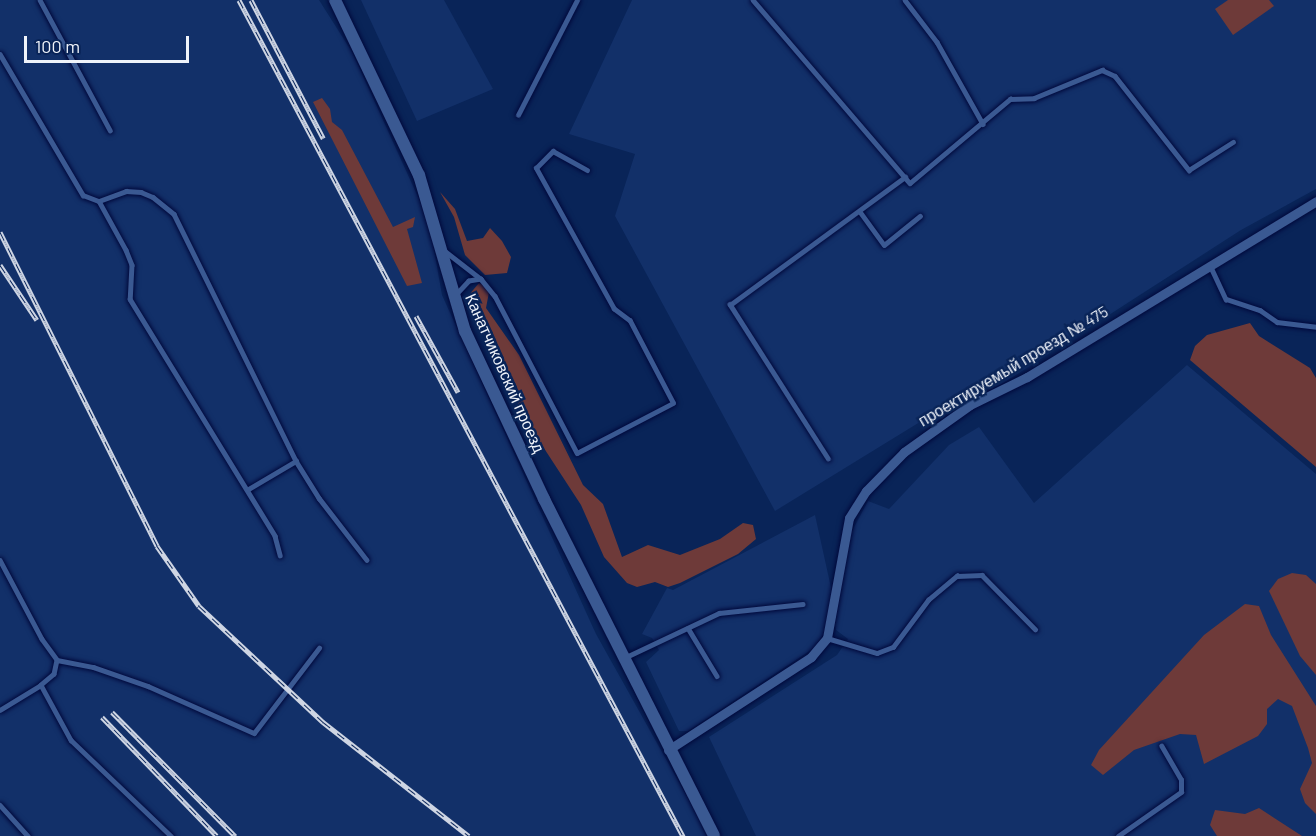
<!DOCTYPE html>
<meta charset="utf-8">
<style>
body{margin:0}
#map{position:relative;width:1316px;height:836px;overflow:hidden;background:#092458;font-family:Barlow,sans-serif}
div>[style]{position:absolute}
.built>*{inset:0;background:#123069}
.green>*{inset:0;background:#6e3a39}
.roads{filter:drop-shadow(0 0 2px #00083b) drop-shadow(0 0 2px #00083b)}
.service>*{height:4.5px;margin:-2.25px;padding:0 2.25px;transform-origin:2.25px;border-radius:2.25px;background:#3a5992}
.minor>*{height:9px;margin:-4.5px;padding:0 4.5px;transform-origin:4.5px;border-radius:4.5px;background:#3a5992}
.tertiary>*{height:12px;margin:-6px;padding:0 6px;transform-origin:6px;border-radius:6px;background:#3a5992}
.rail>*{height:5px;margin-top:-2.5px;transform-origin:0;background:repeating-linear-gradient(90deg,#092458 0 9px,#ced5e3 0 18px);box-sizing:border-box;border-block:2px solid #ced5e3}
span{translate:-50% -50%;white-space:nowrap;text-align:center;line-height:1.15;-webkit-text-stroke:5px #092458;paint-order:stroke}
.street-label{font-size:16px;color:#eff3fa}
.scale{position:absolute;left:24px;top:36px;width:165px;height:27px;box-sizing:border-box;border:3px solid #eff3fa;border-top:0;padding-left:8px;font-size:18px;line-height:21px;white-space:nowrap;color:#eff3fa;-webkit-text-stroke:4px #092458;paint-order:stroke}
</style>
<div id="map">
<div class="built">
<i style="clip-path:polygon(0 0,319px 0,352px 52px,429px 221px,442px 295px,596px 634px,709px 836px,0 836px)"></i>
<i style="clip-path:polygon(361px 0,444px 0,493px 89px,417px 121px)"></i>
<i style="clip-path:polygon(632px 0,1316px 0,1316px 189px,1241px 230px,1000px 385px,972px 390px,775px 511px,615px 216px,635px 154px,569px 134px)"></i>
<i style="clip-path:polygon(1187px 365px,1316px 474px,1316px 836px,756px 836px,709px 737px,837px 655px,848px 639px,836px 630px,835px 624px,851px 533px,868px 501px,889px 509px,949px 445px,979px 427px,1034px 503px)"></i>
<i style="clip-path:polygon(815px 515px,832px 592px,824px 633px,814px 648px,688px 731px,679px 731px,646px 662px,659px 650px,652px 638px,642px 634px,667px 588px,673px 590px)"></i>
</div>
<div class="green">
<i style="clip-path:polygon(1228px 0,1269px 0,1274px 6px,1233px 35px,1215px 9px)"></i>
<i style="clip-path:polygon(322px 98px,330px 109px,332px 122px,342px 130px,393px 227px,415px 217px,413px 227px,407px 229px,422px 283px,407px 286px,313px 102px)"></i>
<i style="clip-path:polygon(440px 192px,455px 209px,467px 241px,483px 238px,490px 228px,502px 241px,511px 257px,507px 273px,485px 275px,465px 255px,454px 217px)"></i>
<i style="clip-path:polygon(479px 283px,490px 287px,486px 308px,519px 355px,583px 485px,603px 504px,622px 557px,648px 545px,680px 555px,720px 539px,743px 523px,753px 525px,756px 539px,738px 554px,680px 583px,668px 587px,655px 582px,637px 587px,627px 583px,604px 557px,581px 505px,521px 413px,507px 370px,470px 313px,468px 296px)"></i>
<i style="clip-path:polygon(1250px 323px,1259px 336px,1310px 368px,1316px 378px,1316px 467px,1190px 360px,1195px 346px,1207px 335px)"></i>
<i style="clip-path:polygon(1292px 573px,1306px 575px,1316px 584px,1316px 675px,1300px 656px,1269px 591px,1278px 579px)"></i>
<i style="clip-path:polygon(1245px 604px,1259px 606px,1271px 635px,1316px 706px,1316px 814px,1305px 803px,1300px 789px,1312px 763px,1308px 748px,1292px 706px,1278px 699px,1267px 709px,1267px 724px,1258px 736px,1204px 764px,1196px 735px,1180px 734px,1134px 750px,1103px 775px,1091px 765px,1099px 750px,1204px 635px)"></i>
<i style="clip-path:polygon(1259px 808px,1302px 836px,1217px 836px,1210px 825px,1215px 810px,1245px 814px)"></i>
</div>
<div class="roads">
<div class="service">
<i style="left:40px;top:0;width:148px;rotate:61.7deg"></i>
<i style="left:753px;top:0;width:241px;rotate:49.4deg"></i>
<i style="left:910px;top:183px;width:131px;rotate:-40deg"></i>
<i style="left:1010px;top:99px;width:24px;rotate:-2deg"></i>
<i style="left:1034px;top:98px;width:74px;rotate:-22.4deg"></i>
<i style="left:1102px;top:70px;width:14px;rotate:25deg"></i>
<i style="left:1115px;top:76px;width:120px;rotate:51.8deg"></i>
<i style="left:1189px;top:170px;width:52px;rotate:-32.5deg"></i>
<i style="left:905px;top:0;width:53px;rotate:52.7deg"></i>
<i style="left:937px;top:42px;width:94px;rotate:60.7deg"></i>
<i style="left:0;top:54px;width:164px;rotate:59.5deg"></i>
<i style="left:83px;top:195px;width:17px;rotate:21deg"></i>
<i style="left:99px;top:201px;width:56px;rotate:61.1deg"></i>
<i style="left:126px;top:250px;width:16px;rotate:68deg"></i>
<i style="left:132px;top:265px;width:34px;rotate:93deg"></i>
<i style="left:130px;top:299px;width:278px;rotate:58.5deg"></i>
<i style="left:275px;top:536px;width:20px;rotate:75deg"></i>
<i style="left:518px;top:115px;width:129px;rotate:-62.8deg"></i>
<i style="left:99px;top:201px;width:29px;rotate:-20deg"></i>
<i style="left:126px;top:191px;width:15px;rotate:4deg"></i>
<i style="left:141px;top:192px;width:13px;rotate:23deg"></i>
<i style="left:153px;top:197px;width:27px;rotate:39deg"></i>
<i style="left:174px;top:214px;width:275px;rotate:63.7deg"></i>
<i style="left:296px;top:461px;width:44px;rotate:58.1deg"></i>
<i style="left:319px;top:498px;width:78px;rotate:52.3deg"></i>
<i style="left:861px;top:213px;width:39px;rotate:54deg"></i>
<i style="left:884px;top:245px;width:46px;rotate:-38.9deg"></i>
<i style="left:445px;top:251px;width:46px;rotate:37.9deg"></i>
<i style="left:481px;top:279px;width:12px;rotate:171deg"></i>
<i style="left:469px;top:281px;width:18px;rotate:133deg"></i>
<i style="left:1210px;top:265px;width:38px;rotate:65deg"></i>
<i style="left:1226px;top:299px;width:36px;rotate:18deg"></i>
<i style="left:1260px;top:310px;width:21px;rotate:35deg"></i>
<i style="left:1277px;top:322px;width:39px;rotate:7deg"></i>
<i style="left:481px;top:279px;width:22px;rotate:51deg"></i>
<i style="left:495px;top:296px;width:177px;rotate:62.4deg"></i>
<i style="left:577px;top:453px;width:108px;rotate:-27.5deg"></i>
<i style="left:673px;top:403px;width:93px;rotate:-117.7deg"></i>
<i style="left:630px;top:321px;width:20px;rotate:-143deg"></i>
<i style="left:614px;top:309px;width:161px;rotate:-119deg"></i>
<i style="left:536px;top:168px;width:24px;rotate:-45deg"></i>
<i style="left:553px;top:151px;width:39px;rotate:29deg"></i>
<i style="left:828px;top:459px;width:183px;rotate:-122.5deg"></i>
<i style="left:730px;top:305px;width:217px;rotate:-36.2deg"></i>
<i style="left:247px;top:490px;width:57px;rotate:-30.6deg"></i>
<i style="left:0;top:560px;width:89px;rotate:62deg"></i>
<i style="left:42px;top:639px;width:26px;rotate:54deg"></i>
<i style="left:57px;top:660px;width:14px;rotate:102deg"></i>
<i style="left:54px;top:674px;width:17px;rotate:140deg"></i>
<i style="left:41px;top:685px;width:63px;rotate:61.4deg"></i>
<i style="left:71px;top:740px;width:139px;rotate:43.8deg"></i>
<i style="left:688px;top:628px;width:56px;rotate:58.9deg"></i>
<i style="left:827px;top:638px;width:52px;rotate:16.7deg"></i>
<i style="left:877px;top:653px;width:17px;rotate:-21deg"></i>
<i style="left:893px;top:647px;width:59px;rotate:-53.3deg"></i>
<i style="left:928px;top:600px;width:38px;rotate:-40deg"></i>
<i style="left:957px;top:576px;width:25px;rotate:-2deg"></i>
<i style="left:982px;top:575px;width:76px;rotate:45.5deg"></i>
<i style="left:626px;top:657px;width:103px;rotate:-25.3deg"></i>
<i style="left:719px;top:613px;width:84px;rotate:-6.1deg"></i>
<i style="left:57px;top:660px;width:37px;rotate:11deg"></i>
<i style="left:93px;top:667px;width:58px;rotate:19.1deg"></i>
<i style="left:148px;top:686px;width:116px;rotate:23.9deg"></i>
<i style="left:254px;top:733px;width:107px;rotate:-52.6deg"></i>
<i style="left:0;top:710px;width:48px;rotate:-31.4deg"></i>
<i style="left:0;top:805px;width:42px;rotate:47.9deg"></i>
<i style="left:1118px;top:836px;width:77px;rotate:-34.9deg"></i>
<i style="left:1181px;top:792px;width:12px;rotate:-90deg"></i>
<i style="left:1181px;top:780px;width:39px;rotate:-120deg"></i>
</div>
<div class="minor">
<i style="left:668px;top:750px;width:171px;rotate:-33deg"></i>
<i style="left:811px;top:657px;width:25px;rotate:-50deg"></i>
<i style="left:827px;top:638px;width:122px;rotate:-79.6deg"></i>
<i style="left:849px;top:518px;width:32px;rotate:-58deg"></i>
<i style="left:866px;top:491px;width:54px;rotate:-45.7deg"></i>
<i style="left:904px;top:452px;width:81px;rotate:-35.5deg"></i>
<i style="left:970px;top:405px;width:64px;rotate:-26.2deg"></i>
<i style="left:1027px;top:377px;width:338px;rotate:-31.3deg"></i>
</div>
<div class="tertiary">
<i style="left:335px;top:0;width:194px;rotate:64.4deg"></i>
<i style="left:419px;top:175px;width:163px;rotate:73.6deg"></i>
<i style="left:465px;top:331px;width:186px;rotate:64.8deg"></i>
<i style="left:544px;top:499px;width:377px;rotate:63.2deg"></i>
</div>
</div>
<div class="rail">
<i style="left:239px;top:0;width:947px;rotate:62.03deg"></i>
<i style="left:251px;top:0;width:156px;rotate:62.4deg"></i>
<i style="left:0;top:232px;width:351px;rotate:63.4deg"></i>
<i style="left:157px;top:546px;width:73px;rotate:55deg"></i>
<i style="left:199px;top:606px;width:170px;rotate:43.1deg"></i>
<i style="left:323px;top:722px;width:185px;rotate:38deg"></i>
<i style="left:0;top:265px;width:66px;rotate:56.1deg"></i>
<i style="left:416px;top:316px;width:87px;rotate:61.1deg"></i>
<i style="left:112px;top:712px;width:175px;rotate:45.2deg"></i>
<i style="left:102px;top:717px;width:165px;rotate:46deg"></i>
</div>
<div class="street-label">
<span style="left:1013px;top:366px;rotate:-31deg">проектируемый проезд № 475</span>
<span style="left:505px;top:373px;rotate:66deg">Канатчиковский проезд</span>
</div>
<div class="scale">100 m</div>
</div>
